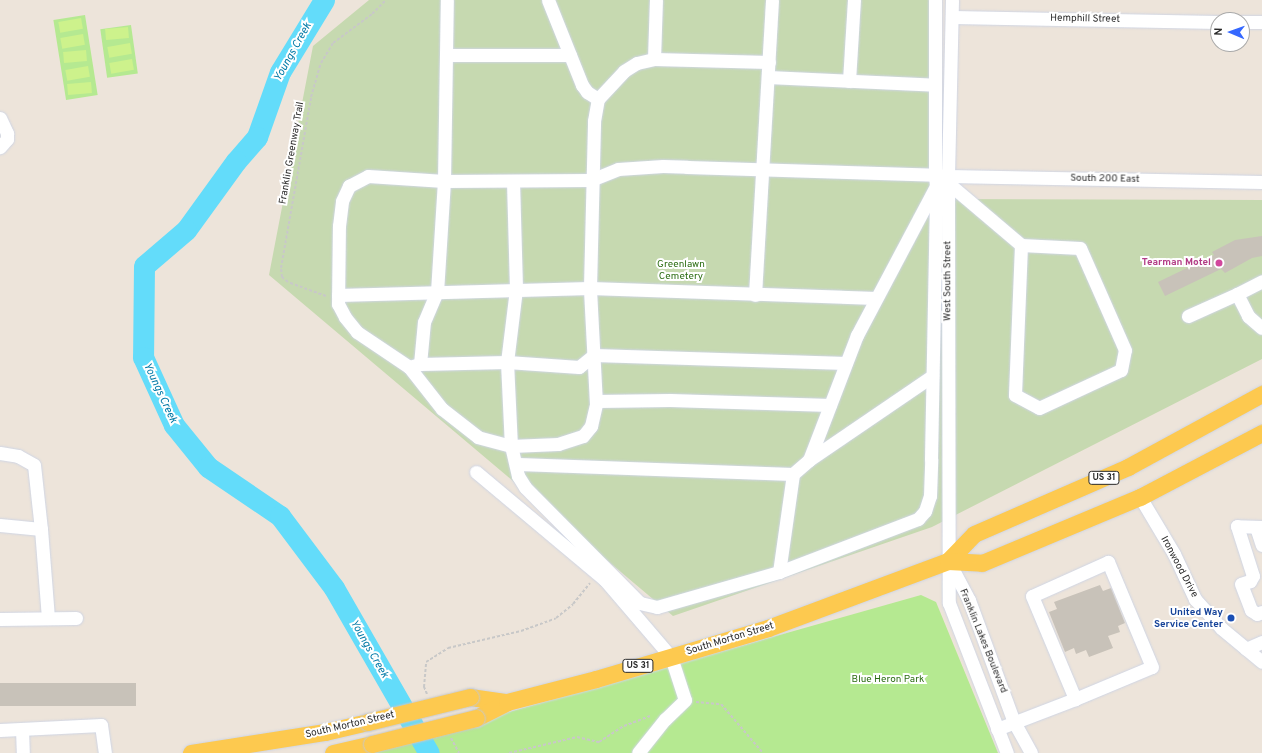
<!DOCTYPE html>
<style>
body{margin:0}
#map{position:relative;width:1262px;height:753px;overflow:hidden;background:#ede4da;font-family:Overpass,sans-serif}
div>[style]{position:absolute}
.green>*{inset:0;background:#b5e991;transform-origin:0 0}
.cemetery>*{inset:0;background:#c6d9b0}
.pitch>*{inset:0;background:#cdf28c;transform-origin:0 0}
.river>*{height:21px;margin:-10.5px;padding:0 10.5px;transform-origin:10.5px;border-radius:10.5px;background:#63dcfa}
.building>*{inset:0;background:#c8c2b9;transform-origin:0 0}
.path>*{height:2px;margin-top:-1px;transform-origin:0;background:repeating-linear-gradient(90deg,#c8c8c8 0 3px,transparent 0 5px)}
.roads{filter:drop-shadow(0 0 1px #cfd5e4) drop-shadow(0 0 1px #cfd5e4)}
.minor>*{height:13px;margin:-6.5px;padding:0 6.5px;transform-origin:6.5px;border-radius:6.5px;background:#fff}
.major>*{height:17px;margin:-8.5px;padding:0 8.5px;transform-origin:8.5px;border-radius:8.5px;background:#fdc94f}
.bridges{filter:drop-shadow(0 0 1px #c8c8c8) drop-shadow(0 0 1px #c8c8c8)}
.major-bridge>*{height:17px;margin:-8.5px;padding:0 8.5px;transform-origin:8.5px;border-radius:8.5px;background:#fdc94f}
.dots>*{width:11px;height:11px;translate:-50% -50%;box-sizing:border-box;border:2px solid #fff;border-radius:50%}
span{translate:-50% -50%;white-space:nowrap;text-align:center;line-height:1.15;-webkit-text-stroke:4px #fff;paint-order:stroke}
.shield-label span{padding:1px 3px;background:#fff;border:1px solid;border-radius:3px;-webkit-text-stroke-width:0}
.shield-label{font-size:9px;color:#2a2a2a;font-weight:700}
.street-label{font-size:10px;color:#2a2a2a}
.hotel-label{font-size:10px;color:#b23c85;font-weight:700}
.right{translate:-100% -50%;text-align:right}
.park-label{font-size:10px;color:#2c6d13}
.transit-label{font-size:10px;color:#164399;font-weight:700}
.water-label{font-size:11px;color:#0179a6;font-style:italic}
.north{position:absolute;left:1210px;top:12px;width:40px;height:40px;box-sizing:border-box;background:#fff;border:1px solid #aaa;border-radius:50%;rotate:272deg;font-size:11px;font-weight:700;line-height:16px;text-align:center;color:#2a2a2a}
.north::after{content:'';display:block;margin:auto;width:14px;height:18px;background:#3568ff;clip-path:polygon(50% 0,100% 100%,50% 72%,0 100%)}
</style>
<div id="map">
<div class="green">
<i style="left:85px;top:15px;width:81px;height:32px;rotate:81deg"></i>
<i style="left:131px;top:25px;width:49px;height:31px;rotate:82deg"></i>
<i style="clip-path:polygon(921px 595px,936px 602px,998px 753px,364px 753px)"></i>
</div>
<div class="cemetery">
<i style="clip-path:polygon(369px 0,942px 0,942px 199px,1262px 200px,1262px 359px,932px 527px,673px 616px,269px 275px,313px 46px)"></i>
</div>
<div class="pitch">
<i style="left:81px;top:18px;width:11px;height:23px;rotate:80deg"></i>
<i style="left:128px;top:27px;width:11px;height:23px;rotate:85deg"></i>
<i style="left:83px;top:34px;width:11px;height:23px;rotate:80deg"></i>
<i style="left:130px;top:43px;width:11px;height:23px;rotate:80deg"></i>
<i style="left:86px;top:50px;width:11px;height:23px;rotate:85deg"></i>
<i style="left:132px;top:59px;width:11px;height:23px;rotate:80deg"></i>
<i style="left:88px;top:66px;width:11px;height:23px;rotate:80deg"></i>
<i style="left:91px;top:82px;width:11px;height:24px;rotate:85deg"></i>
</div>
<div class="river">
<i style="left:324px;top:0;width:84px;rotate:121.4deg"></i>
<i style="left:280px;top:72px;width:69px;rotate:109.5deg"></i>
<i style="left:257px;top:137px;width:32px;rotate:131deg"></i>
<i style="left:236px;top:161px;width:85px;rotate:125.9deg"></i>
<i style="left:186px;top:230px;width:55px;rotate:139.4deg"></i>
<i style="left:144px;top:266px;width:91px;rotate:90.6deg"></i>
<i style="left:143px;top:357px;width:75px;rotate:65.5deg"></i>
<i style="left:174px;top:425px;width:54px;rotate:51deg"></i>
<i style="left:208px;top:467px;width:87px;rotate:34.2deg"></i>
<i style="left:280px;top:516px;width:90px;rotate:53.1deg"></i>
<i style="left:334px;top:588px;width:190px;rotate:60.1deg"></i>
</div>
<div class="building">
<i style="clip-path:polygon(1262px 236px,1262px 256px,1252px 258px,1225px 273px,1221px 269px,1165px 296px,1158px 282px,1214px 255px,1212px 252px,1235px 240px)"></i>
<i style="clip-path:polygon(1100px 585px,1103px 591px,1111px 588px,1125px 623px,1118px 626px,1120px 632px,1108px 636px,1113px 648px,1089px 657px,1086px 650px,1076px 654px,1074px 648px,1065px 652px,1049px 612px,1057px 609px,1054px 602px)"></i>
<i style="left:136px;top:683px;width:23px;height:136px;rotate:90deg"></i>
</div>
<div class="path">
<i style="left:326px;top:296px;width:40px;rotate:-159.8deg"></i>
<i style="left:288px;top:282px;width:8px;rotate:-140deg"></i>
<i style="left:282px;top:277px;width:9px;rotate:-96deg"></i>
<i style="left:281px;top:268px;width:174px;rotate:-80deg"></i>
<i style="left:311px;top:97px;width:35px;rotate:-74deg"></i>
<i style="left:321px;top:63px;width:23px;rotate:-59deg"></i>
<i style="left:333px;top:43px;width:49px;rotate:-36.6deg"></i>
<i style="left:372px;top:14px;width:20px;rotate:-45deg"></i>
<i style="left:427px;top:694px;width:8px;rotate:-113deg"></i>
<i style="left:424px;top:687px;width:25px;rotate:-85deg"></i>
<i style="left:426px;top:662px;width:26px;rotate:-32deg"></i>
<i style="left:448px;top:648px;width:75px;rotate:-13.1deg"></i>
<i style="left:521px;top:631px;width:37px;rotate:-20deg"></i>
<i style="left:556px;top:618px;width:22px;rotate:-39deg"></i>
<i style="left:573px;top:604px;width:27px;rotate:-51deg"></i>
<i style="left:696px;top:702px;width:25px;rotate:5deg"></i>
<i style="left:721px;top:704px;width:65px;rotate:49.4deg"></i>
<i style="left:451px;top:738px;width:17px;rotate:62deg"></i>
<i style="left:509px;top:753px;width:70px;rotate:-13.2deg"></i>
<i style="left:577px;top:737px;width:23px;rotate:13deg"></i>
<i style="left:599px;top:742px;width:30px;rotate:-33deg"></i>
<i style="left:624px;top:726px;width:28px;rotate:-21deg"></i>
</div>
<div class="roads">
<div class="minor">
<i style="left:548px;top:0;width:92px;rotate:68.2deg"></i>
<i style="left:582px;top:85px;width:9px;rotate:54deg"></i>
<i style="left:587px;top:92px;width:13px;rotate:32deg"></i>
<i style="left:935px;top:0;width:175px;rotate:90deg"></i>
<i style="left:935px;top:175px;width:11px;rotate:85deg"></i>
<i style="left:936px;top:186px;width:169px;rotate:117.9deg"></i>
<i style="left:857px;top:335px;width:134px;rotate:111deg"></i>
<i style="left:809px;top:460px;width:21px;rotate:139deg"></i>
<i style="left:793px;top:474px;width:99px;rotate:98.1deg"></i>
<i style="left:779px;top:572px;width:127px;rotate:164deg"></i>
<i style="left:657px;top:607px;width:17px;rotate:-167deg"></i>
<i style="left:640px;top:603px;width:163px;rotate:-134.8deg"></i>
<i style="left:525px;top:487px;width:13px;rotate:-122deg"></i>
<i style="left:518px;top:476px;width:31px;rotate:-103deg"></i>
<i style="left:511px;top:446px;width:34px;rotate:-165deg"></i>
<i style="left:478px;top:437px;width:46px;rotate:-142.1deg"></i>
<i style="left:442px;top:409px;width:53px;rotate:-128.2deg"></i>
<i style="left:409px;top:367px;width:63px;rotate:-146.1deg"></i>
<i style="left:357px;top:332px;width:19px;rotate:-129deg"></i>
<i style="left:345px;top:317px;width:15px;rotate:-118deg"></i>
<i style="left:338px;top:304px;width:78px;rotate:-89.3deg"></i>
<i style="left:339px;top:226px;width:25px;rotate:-83deg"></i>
<i style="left:342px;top:201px;width:17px;rotate:-65deg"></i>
<i style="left:349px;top:186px;width:21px;rotate:-28deg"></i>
<i style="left:368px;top:176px;width:76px;rotate:3.8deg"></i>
<i style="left:444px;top:181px;width:147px;rotate:-0.4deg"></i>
<i style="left:591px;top:180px;width:29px;rotate:-22deg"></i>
<i style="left:618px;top:169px;width:45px;rotate:-3.8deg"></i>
<i style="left:663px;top:166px;width:24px;rotate:2deg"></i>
<i style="left:687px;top:167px;width:248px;rotate:1.8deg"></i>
<i style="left:935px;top:175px;width:13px;rotate:4deg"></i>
<i style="left:948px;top:176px;width:314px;rotate:1.1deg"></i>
<i style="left:952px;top:0;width:183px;rotate:91.3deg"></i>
<i style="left:948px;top:183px;width:420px;rotate:89.9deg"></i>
<i style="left:949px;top:603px;width:161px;rotate:68.9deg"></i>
<i style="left:952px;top:17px;width:266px;rotate:1.1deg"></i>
<i style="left:1242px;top:22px;width:20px"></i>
<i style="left:446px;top:55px;width:124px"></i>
<i style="left:654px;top:59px;width:115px;rotate:1.5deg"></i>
<i style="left:768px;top:77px;width:167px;rotate:2.7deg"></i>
<i style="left:849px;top:81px;width:81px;rotate:-86.5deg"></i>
<i style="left:0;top:118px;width:17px;rotate:65deg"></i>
<i style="left:7px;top:133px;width:6px;rotate:90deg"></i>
<i style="left:7px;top:139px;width:11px;rotate:131deg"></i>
<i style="left:513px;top:181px;width:108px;rotate:88.4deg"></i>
<i style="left:516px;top:289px;width:74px;rotate:97deg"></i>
<i style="left:507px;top:362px;width:84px;rotate:87.3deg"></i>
<i style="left:511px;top:446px;width:47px;rotate:-2.4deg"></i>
<i style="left:558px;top:444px;width:26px;rotate:-18deg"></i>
<i style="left:583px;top:436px;width:13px;rotate:-51deg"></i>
<i style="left:591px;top:426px;width:23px;rotate:-77deg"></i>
<i style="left:596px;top:404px;width:116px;rotate:-93deg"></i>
<i style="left:590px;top:288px;width:167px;rotate:-88.6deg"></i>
<i style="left:594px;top:121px;width:22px;rotate:-80deg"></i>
<i style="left:598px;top:99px;width:38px;rotate:-47deg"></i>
<i style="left:624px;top:71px;width:15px;rotate:-32deg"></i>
<i style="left:637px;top:63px;width:17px;rotate:-13deg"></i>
<i style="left:654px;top:59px;width:59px;rotate:-88.1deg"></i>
<i style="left:948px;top:183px;width:96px;rotate:40.3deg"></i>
<i style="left:1021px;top:245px;width:150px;rotate:92.3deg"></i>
<i style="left:1015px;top:395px;width:27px;rotate:28deg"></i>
<i style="left:1039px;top:408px;width:90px;rotate:-24.9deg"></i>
<i style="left:1121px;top:370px;width:20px;rotate:-79deg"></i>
<i style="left:1125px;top:350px;width:111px;rotate:-113.8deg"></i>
<i style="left:1080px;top:248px;width:59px;rotate:-177.1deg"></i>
<i style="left:1237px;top:294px;width:28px;rotate:-27deg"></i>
<i style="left:338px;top:295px;width:252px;rotate:-1.6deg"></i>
<i style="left:590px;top:288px;width:286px;rotate:2deg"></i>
<i style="left:755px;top:295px;width:295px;rotate:-86.7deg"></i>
<i style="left:1188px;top:316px;width:54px;rotate:-24.2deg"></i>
<i style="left:1237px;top:294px;width:25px;rotate:63deg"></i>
<i style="left:1248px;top:316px;width:18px;rotate:41deg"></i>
<i style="left:420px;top:364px;width:42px;rotate:-84.6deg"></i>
<i style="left:424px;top:322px;width:33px;rotate:-67deg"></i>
<i style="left:437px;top:292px;width:111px;rotate:-86.4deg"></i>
<i style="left:444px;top:181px;width:181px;rotate:-89.1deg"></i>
<i style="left:409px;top:367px;width:11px;rotate:-15deg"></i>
<i style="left:420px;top:364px;width:87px;rotate:-1.3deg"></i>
<i style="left:507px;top:362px;width:72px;rotate:4deg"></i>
<i style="left:579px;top:367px;width:19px;rotate:-39deg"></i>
<i style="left:594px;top:355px;width:252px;rotate:1.8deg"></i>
<i style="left:596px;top:401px;width:74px;rotate:-0.8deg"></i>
<i style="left:670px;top:400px;width:160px;rotate:1.8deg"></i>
<i style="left:0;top:453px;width:18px;rotate:9deg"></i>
<i style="left:18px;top:456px;width:18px;rotate:29deg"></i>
<i style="left:34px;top:465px;width:64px;rotate:83.8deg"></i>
<i style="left:809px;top:460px;width:149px;rotate:-34.3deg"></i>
<i style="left:518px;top:464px;width:275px;rotate:2.1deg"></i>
<i style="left:476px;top:472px;width:168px;rotate:39.9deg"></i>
<i style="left:605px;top:580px;width:101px;rotate:49.4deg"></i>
<i style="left:671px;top:657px;width:45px;rotate:72deg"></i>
<i style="left:685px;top:700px;width:28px;rotate:136deg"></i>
<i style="left:665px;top:719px;width:43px;rotate:128.5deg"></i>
<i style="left:1140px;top:497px;width:66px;rotate:59.2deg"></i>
<i style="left:1174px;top:554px;width:50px;rotate:65deg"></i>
<i style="left:1195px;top:599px;width:39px;rotate:48deg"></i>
<i style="left:1221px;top:628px;width:53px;rotate:39.7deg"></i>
<i style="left:0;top:525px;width:41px;rotate:5.6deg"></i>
<i style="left:41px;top:529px;width:89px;rotate:85.5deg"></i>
<i style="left:1256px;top:527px;width:19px;rotate:72deg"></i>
<i style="left:1262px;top:527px;width:25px;rotate:-178deg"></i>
<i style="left:1237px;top:526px;width:52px;rotate:72.3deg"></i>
<i style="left:1253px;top:576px;width:6px;rotate:121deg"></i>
<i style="left:1250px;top:581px;width:9px;rotate:162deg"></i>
<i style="left:1241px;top:584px;width:28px;rotate:69deg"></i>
<i style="left:1251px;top:610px;width:7px;rotate:34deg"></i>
<i style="left:1257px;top:614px;width:5px;rotate:-22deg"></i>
<i style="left:950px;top:564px;width:41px;rotate:62.2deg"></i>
<i style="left:969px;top:600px;width:130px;rotate:69.8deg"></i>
<i style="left:1014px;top:722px;width:35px;rotate:61deg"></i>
<i style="left:779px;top:572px;width:149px;rotate:-20.9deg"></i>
<i style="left:918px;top:519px;width:11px;rotate:-49deg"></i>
<i style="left:925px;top:511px;width:16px;rotate:-72deg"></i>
<i style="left:930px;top:496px;width:37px;rotate:-88deg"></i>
<i style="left:931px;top:459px;width:270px;rotate:-88.9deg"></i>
<i style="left:0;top:619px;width:76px;rotate:-0.8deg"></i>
<i style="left:1246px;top:649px;width:17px;rotate:-24deg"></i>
<i style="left:22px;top:729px;width:24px;rotate:88deg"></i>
<i style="left:997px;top:729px;width:84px;rotate:-21deg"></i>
<i style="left:1075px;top:699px;width:83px;rotate:-22.6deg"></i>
<i style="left:1152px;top:667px;width:114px;rotate:-112.7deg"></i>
<i style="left:1108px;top:562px;width:83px;rotate:155.9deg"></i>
<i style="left:1032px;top:596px;width:112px;rotate:67.3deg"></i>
<i style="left:0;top:730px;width:101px;rotate:-2.8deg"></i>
<i style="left:101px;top:725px;width:28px;rotate:82deg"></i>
</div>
<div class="major">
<i style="left:948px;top:561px;width:37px;rotate:-46deg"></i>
<i style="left:974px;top:534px;width:168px;rotate:-23.5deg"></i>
<i style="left:1128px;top:467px;width:153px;rotate:-28.6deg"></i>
<i style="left:470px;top:697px;width:37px;rotate:8deg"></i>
<i style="left:476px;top:718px;width:35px;rotate:-27deg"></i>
<i style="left:507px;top:702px;width:92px;rotate:-14.5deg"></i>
<i style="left:596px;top:679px;width:179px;rotate:-16.5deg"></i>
<i style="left:768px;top:628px;width:192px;rotate:-20.4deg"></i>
<i style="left:948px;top:561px;width:34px;rotate:3deg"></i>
<i style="left:982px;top:563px;width:171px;rotate:-22.7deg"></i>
<i style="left:1140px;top:497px;width:138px;rotate:-27.7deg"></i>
<i style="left:191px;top:753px;width:136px;rotate:-8.9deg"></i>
<i style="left:325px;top:732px;width:44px;rotate:-13.1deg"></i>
<i style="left:333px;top:753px;width:40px;rotate:-13deg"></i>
</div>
</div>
<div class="bridges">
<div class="major-bridge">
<i style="left:368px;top:722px;width:105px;rotate:-13.8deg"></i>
<i style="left:372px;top:744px;width:107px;rotate:-14deg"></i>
</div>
</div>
<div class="dots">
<i style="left:1219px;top:263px;background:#d1479c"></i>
<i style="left:1231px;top:618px;background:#1a4fb4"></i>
</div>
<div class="shield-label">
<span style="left:1104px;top:478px">US 31</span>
<span style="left:638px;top:666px">US 31</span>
</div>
<div class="street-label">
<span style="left:1085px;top:19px;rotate:1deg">Hemphill Street</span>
<span style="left:292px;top:153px;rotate:-80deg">Franklin Greenway Trail</span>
<span style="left:1105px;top:179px;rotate:1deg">South 200 East</span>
<span style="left:948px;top:281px;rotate:-90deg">West South Street</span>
<span style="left:1179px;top:567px;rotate:62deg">Ironwood Drive</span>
<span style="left:730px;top:639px;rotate:-17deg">South Morton Street</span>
<span style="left:983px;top:641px;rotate:68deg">Franklin Lakes Boulevard</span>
<span style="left:350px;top:725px;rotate:-13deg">South Morton Street</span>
</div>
<div class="hotel-label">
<span class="right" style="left:1211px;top:263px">Tearman Motel</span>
</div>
<div class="park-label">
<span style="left:681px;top:270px">Greenlawn<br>Cemetery</span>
<span style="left:888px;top:680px">Blue Heron Park</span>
</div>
<div class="transit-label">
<span class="right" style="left:1223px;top:618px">United Way<br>Service Center</span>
</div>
<div class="water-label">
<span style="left:293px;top:52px;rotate:-61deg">Youngs Creek</span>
<span style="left:160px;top:393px;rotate:65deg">Youngs Creek</span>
<span style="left:369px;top:649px;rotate:60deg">Youngs Creek</span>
</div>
<div class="north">N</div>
</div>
